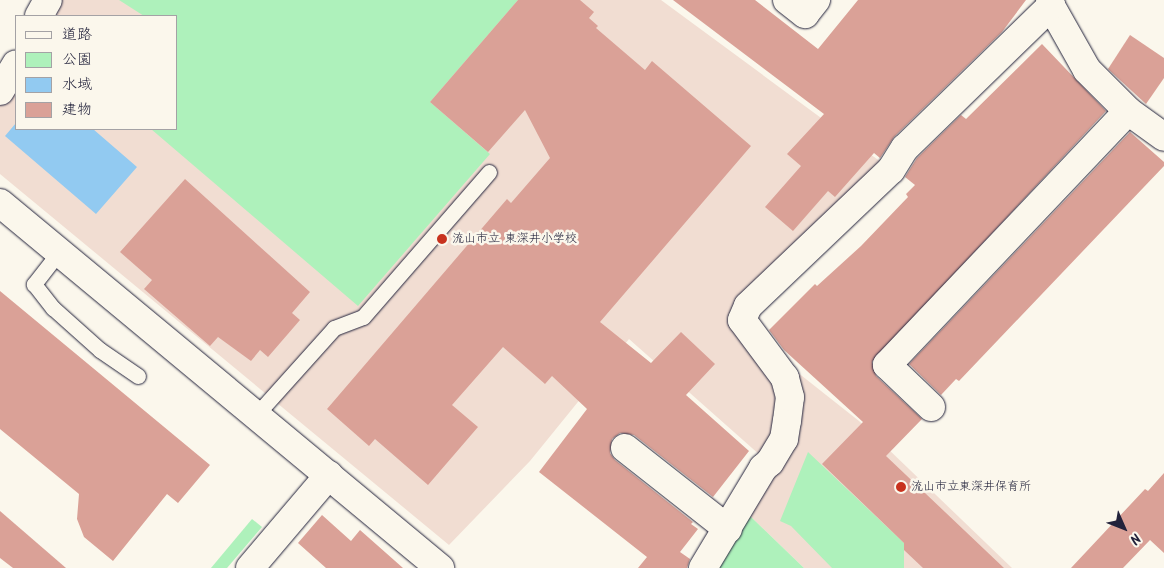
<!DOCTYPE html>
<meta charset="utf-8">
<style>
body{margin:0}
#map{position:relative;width:1164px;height:568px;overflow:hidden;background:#fbf7ec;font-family:Kalam,"Klee One",sans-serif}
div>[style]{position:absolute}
.built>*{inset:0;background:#f1ddd2}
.green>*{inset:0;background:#aef1bb}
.water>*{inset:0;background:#92caf1}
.building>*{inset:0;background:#daa197}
.roads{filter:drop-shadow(0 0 1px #22223b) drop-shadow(0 0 1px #22223b)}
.lane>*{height:15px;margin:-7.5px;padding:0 7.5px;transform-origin:7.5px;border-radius:7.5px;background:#fbf7ec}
.street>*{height:28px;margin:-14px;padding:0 14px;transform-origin:14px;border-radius:14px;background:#fbf7ec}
.secondary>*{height:28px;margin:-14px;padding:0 14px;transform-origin:14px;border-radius:14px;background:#fbf7ec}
.dots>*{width:14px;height:14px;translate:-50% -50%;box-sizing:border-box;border:2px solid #fbf7ec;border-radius:50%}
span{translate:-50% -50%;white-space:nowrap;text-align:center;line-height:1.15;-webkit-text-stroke:5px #fbf7ec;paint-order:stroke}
.poi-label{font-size:12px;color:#22223b}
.left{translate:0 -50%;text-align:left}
.legend{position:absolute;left:15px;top:15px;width:162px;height:115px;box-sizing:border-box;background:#fbf7ec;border:1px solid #a4a2a5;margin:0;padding:6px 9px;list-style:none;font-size:15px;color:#22223b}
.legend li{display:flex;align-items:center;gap:10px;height:25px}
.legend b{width:25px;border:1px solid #a4a2a5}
.north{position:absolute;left:1099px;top:503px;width:50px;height:50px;-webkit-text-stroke:4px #fbf7ec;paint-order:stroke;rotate:134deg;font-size:14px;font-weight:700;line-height:20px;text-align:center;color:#22223b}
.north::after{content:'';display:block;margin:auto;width:18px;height:22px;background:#22223b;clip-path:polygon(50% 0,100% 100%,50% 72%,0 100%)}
</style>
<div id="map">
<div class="built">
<i style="clip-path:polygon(61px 0,661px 0,885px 165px,734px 307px,780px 399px,778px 420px,761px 456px,629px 339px,530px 461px,449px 545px,0 174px,0 105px,16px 81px,16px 129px,176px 129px,176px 16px,51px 16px)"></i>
<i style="clip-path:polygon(797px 372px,859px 421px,1012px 568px,804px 568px,750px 516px)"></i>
</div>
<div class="green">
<i style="clip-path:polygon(119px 0,518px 0,430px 102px,490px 154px,358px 306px,151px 129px,176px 129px,176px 16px,144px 16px)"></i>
<i style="clip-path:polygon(808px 452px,904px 543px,904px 568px,832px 568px,791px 526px,780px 521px)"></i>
<i style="clip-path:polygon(750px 516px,804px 568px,717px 568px)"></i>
<i style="clip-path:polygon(252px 519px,262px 527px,227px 568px,211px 568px)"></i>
</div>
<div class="water">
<i style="clip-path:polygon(16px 123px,16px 129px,93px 129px,137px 167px,96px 214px,5px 136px)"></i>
</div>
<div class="building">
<i style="clip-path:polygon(518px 0,580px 0,594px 12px,589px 18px,598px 26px,596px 28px,645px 70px,652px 61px,751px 146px,600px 322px,651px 363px,681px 332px,715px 364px,686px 395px,749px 451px,713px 497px,634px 435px,620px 433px,612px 439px,610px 453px,615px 460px,693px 522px,691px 524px,698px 529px,680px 552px,690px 559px,687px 568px,638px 568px,647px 557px,539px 472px,587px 409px,552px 376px,545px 384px,503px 347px,452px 405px,478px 427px,428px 485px,375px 439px,369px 446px,327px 409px,507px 199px,511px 203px,550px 158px,525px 110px,488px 152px,430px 102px)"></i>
<i style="clip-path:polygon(673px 0,755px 0,818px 49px,858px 0,1026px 0,1002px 32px,894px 137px,880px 158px,874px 153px,835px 197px,828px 191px,793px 231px,765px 207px,801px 166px,787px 154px,824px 114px)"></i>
<i style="clip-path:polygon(1130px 35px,1164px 58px,1164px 78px,1146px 104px,1108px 69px)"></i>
<i style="clip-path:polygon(1042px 44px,1106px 111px,872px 362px,876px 376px,922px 419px,886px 456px,1004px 568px,923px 568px,904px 550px,904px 543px,822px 464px,863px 422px,784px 350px,769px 330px,815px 284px,817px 286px,861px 246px,908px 197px,906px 194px,915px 185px,905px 177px,917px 158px,961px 115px,966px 119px)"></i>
<i style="clip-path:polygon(1130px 132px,1164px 162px,1164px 166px,959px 381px,956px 379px,941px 395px,909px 364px)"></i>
<i style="clip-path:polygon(185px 179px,310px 292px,292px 313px,300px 320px,268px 357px,260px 350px,251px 361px,218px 337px,210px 346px,144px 289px,152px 280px,120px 252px)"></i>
<i style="clip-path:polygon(0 291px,210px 465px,178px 503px,167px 494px,113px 561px,84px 537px,77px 519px,79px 494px,0 429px)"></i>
<i style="clip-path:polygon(1164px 473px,1164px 553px,1150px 540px,1123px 568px,1071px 568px,1145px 489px,1148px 491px)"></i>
<i style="clip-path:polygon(0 511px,66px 568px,13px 568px,0 558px)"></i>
<i style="clip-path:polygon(322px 515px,351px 541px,360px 530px,403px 568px,326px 568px,298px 543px)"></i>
</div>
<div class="roads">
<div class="lane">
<i style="left:59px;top:252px;width:41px;rotate:128deg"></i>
<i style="left:34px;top:284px;width:31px;rotate:52deg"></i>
<i style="left:53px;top:308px;width:63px;rotate:41.8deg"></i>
<i style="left:100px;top:350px;width:46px;rotate:34.4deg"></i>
<i style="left:256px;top:415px;width:117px;rotate:-48.1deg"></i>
<i style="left:334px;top:328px;width:31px;rotate:-21deg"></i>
<i style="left:363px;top:317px;width:192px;rotate:-49deg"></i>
</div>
<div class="street">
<i style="left:787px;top:0;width:23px;rotate:38deg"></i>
<i style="left:805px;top:14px;width:18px;rotate:-52deg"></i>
<i style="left:1051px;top:6px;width:73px;rotate:60.6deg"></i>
<i style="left:1087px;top:70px;width:58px;rotate:45deg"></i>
<i style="left:1128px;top:111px;width:44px;rotate:35.8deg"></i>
<i style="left:39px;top:16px;width:18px;rotate:-61deg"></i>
<i style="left:0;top:91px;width:31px;rotate:-59deg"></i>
<i style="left:931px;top:407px;width:61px;rotate:-136.3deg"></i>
<i style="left:887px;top:365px;width:350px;rotate:-46.5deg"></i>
<i style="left:625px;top:448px;width:131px;rotate:38.2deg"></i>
<i style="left:250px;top:568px;width:122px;rotate:-49.7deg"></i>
<i style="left:703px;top:568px;width:117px;rotate:-59deg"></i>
<i style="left:763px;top:468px;width:9px;rotate:-41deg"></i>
<i style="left:770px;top:462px;width:27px;rotate:-59deg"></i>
<i style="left:784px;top:439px;width:18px;rotate:-81deg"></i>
<i style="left:787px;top:421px;width:24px;rotate:-83deg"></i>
<i style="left:790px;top:397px;width:20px;rotate:-105deg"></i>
<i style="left:785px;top:378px;width:72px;rotate:-126.6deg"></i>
<i style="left:742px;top:320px;width:15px;rotate:-67deg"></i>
<i style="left:748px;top:306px;width:197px;rotate:-43.6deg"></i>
<i style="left:891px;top:170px;width:26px;rotate:-58deg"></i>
<i style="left:905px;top:148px;width:204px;rotate:-44.2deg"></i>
<i style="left:1051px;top:6px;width:6px;rotate:-99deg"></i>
</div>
<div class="secondary">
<i style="left:0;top:203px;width:572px;rotate:39.68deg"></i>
</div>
</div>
<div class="dots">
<i style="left:442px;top:239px;background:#c8321e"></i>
<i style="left:901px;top:487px;background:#c8321e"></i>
</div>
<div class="poi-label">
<span class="left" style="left:452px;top:239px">流山市立 東深井小学校</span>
<span class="left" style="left:911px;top:487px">流山市立東深井保育所</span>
</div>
<ul class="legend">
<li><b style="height:6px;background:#fbf7ec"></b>道路</li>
<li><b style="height:14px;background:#aef1bb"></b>公園</li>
<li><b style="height:14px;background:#92caf1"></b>水域</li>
<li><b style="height:14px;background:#daa197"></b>建物</li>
</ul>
<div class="north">N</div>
</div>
